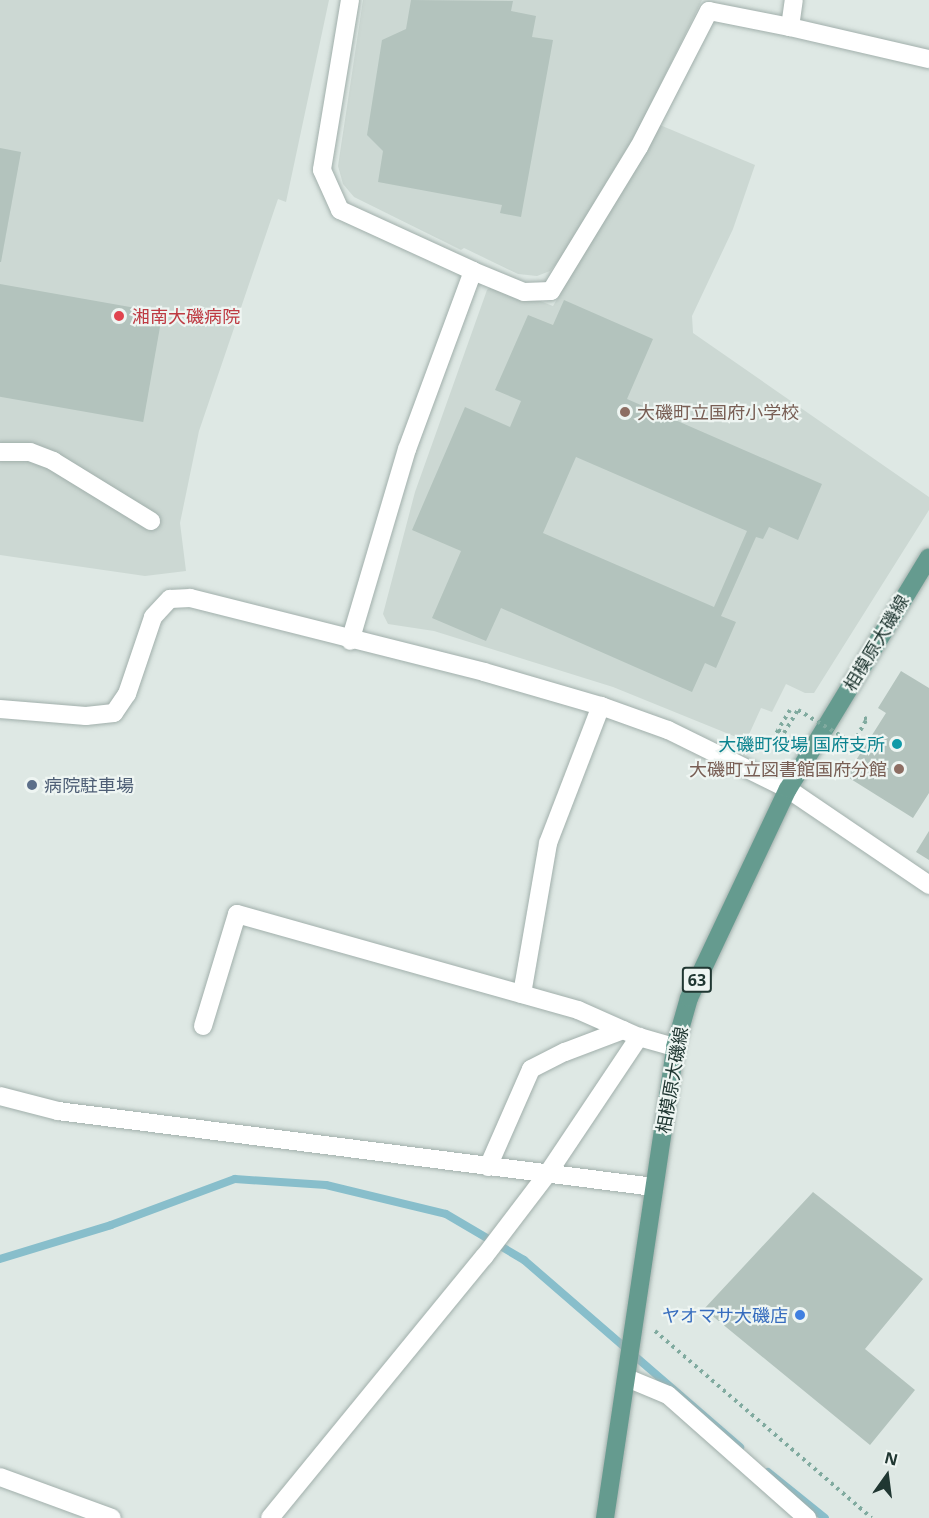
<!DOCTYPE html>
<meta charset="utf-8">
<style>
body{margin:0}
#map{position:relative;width:929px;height:1518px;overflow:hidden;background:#dee8e4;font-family:"Open Sans","Noto Sans JP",sans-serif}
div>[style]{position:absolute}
.built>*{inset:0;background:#ccd8d3}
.stream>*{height:8px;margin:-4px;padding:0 4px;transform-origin:4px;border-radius:4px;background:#88becb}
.building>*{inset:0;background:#b3c3bd;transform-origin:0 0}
.path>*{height:4px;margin-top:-2px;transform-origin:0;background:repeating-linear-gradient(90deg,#80aa9f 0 3px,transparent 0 7.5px)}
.roads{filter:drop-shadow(0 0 2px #a1afab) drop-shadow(0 0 2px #a1afab)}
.minor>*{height:18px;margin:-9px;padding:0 9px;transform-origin:9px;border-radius:9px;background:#fff}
.major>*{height:18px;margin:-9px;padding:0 9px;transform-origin:9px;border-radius:9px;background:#659b8f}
.path-bridge>*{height:4px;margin-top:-2px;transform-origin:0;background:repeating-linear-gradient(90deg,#80aa9f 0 3px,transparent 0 7.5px)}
.dots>*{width:16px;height:16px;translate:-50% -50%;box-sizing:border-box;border:3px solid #eef5f2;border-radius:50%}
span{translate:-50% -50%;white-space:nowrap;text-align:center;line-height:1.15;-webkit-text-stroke:4.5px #eef5f2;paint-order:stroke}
.shield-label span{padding:2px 4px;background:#eef5f2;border:2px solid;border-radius:4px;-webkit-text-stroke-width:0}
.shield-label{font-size:16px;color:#203732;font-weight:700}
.health-label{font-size:18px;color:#be3a42}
.left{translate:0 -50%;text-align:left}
.education-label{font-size:18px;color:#785e54}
.right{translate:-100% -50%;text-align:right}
.street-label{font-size:18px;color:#203732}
.culture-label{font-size:18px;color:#0d838f}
.service-label{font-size:18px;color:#4e5e75}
.shop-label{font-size:18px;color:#366cbe}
.north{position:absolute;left:857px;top:1446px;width:60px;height:60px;-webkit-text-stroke:4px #eef5f2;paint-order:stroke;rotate:14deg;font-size:16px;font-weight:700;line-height:24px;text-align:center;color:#203732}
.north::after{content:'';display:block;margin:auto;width:21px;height:27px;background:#203732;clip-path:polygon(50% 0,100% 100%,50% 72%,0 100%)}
</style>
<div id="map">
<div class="built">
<i style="clip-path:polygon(0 0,329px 0,286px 202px,278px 199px,199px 431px,180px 523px,186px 571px,145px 576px,0 555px)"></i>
<i style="clip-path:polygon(363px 0,702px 0,638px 130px,560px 259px,550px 271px,537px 276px,518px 274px,464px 248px,461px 250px,354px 197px,343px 184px,338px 166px)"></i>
<i style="clip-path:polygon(660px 125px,755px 165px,733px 229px,692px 316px,693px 333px,929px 497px,929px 510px,814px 693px,805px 693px,786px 684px,772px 712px,761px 708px,746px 741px,613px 687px,434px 631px,388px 624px,383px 614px,415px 492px,487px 290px,494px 283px,553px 306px)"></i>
</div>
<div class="stream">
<i style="left:0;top:1259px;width:116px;rotate:-17deg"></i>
<i style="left:111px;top:1225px;width:132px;rotate:-20.4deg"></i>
<i style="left:235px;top:1179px;width:91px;rotate:3.8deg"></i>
<i style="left:326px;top:1185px;width:123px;rotate:13.6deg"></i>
<i style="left:446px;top:1214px;width:91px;rotate:30.5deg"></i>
<i style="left:524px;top:1260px;width:286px;rotate:40.9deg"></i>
<i style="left:768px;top:1472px;width:73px;rotate:38.9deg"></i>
</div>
<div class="building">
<i style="clip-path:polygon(411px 0,513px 1px,511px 11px,536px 16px,532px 37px,553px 40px,521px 217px,500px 213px,502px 205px,378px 182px,383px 151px,367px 135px,382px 40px,406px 29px)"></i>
<i style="clip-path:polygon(0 148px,21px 152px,1px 262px,0 262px)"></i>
<i style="left:0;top:284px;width:165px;height:111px;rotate:10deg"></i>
<i style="clip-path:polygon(evenodd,564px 300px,653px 339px,627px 399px,822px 484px,798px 540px,769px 527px,763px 539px,756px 537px,721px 616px,736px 622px,716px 668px,705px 663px,692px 692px,501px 608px,486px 641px,432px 618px,461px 551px,412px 530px,465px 407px,510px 427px,521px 401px,495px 390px,528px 315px,553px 325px,564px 300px,576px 457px,747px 531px,714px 607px,543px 533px,576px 457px)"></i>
<i style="clip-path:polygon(901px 671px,929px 688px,929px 793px,913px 818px,846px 776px,886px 713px,878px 708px)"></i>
<i style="clip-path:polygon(929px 831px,929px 860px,916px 852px)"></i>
<i style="clip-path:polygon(813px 1192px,923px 1279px,865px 1349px,915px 1390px,870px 1445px,704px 1309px)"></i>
</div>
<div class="path">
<i style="left:790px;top:710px;width:23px;rotate:121deg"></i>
<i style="left:778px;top:730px;width:7px;rotate:27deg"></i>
<i style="left:784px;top:733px;width:27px;rotate:-59deg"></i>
<i style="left:853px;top:743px;width:28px;rotate:-60deg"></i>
<i style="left:867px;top:719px;width:6px;rotate:-162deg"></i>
<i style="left:765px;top:752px;width:26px;rotate:-59deg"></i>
<i style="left:655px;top:1331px;width:286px;rotate:40.8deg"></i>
</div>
<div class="roads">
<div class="minor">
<i style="left:350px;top:0;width:172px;rotate:99.4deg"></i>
<i style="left:322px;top:170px;width:44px;rotate:65.8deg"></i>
<i style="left:340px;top:210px;width:146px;rotate:24.6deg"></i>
<i style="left:473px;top:271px;width:190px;rotate:110.3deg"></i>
<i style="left:407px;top:449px;width:200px;rotate:106.5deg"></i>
<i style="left:790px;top:27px;width:143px;rotate:13deg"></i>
<i style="left:473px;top:271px;width:55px;rotate:22.4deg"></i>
<i style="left:524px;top:292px;width:27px;rotate:-2deg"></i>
<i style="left:551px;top:291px;width:169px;rotate:-58.6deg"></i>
<i style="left:639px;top:147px;width:153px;rotate:-62.8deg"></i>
<i style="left:709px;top:11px;width:83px;rotate:11.2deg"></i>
<i style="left:790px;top:27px;width:27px;rotate:-82deg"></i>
<i style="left:0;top:452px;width:30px"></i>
<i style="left:30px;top:452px;width:25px;rotate:21deg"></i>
<i style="left:53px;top:461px;width:115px;rotate:31.5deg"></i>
<i style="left:0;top:709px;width:86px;rotate:4.7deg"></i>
<i style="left:86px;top:716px;width:28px;rotate:-6deg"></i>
<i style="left:114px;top:713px;width:23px;rotate:-56deg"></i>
<i style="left:127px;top:694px;width:81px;rotate:-71.3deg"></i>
<i style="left:153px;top:617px;width:25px;rotate:-47deg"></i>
<i style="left:170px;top:599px;width:20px;rotate:-3deg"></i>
<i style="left:190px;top:598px;width:303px;rotate:14.1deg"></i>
<i style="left:484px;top:672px;width:122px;rotate:16.2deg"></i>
<i style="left:601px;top:706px;width:71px;rotate:19.7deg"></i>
<i style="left:668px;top:730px;width:134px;rotate:26.2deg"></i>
<i style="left:788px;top:789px;width:171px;rotate:34.2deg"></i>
<i style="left:522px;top:994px;width:153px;rotate:-80.2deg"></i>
<i style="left:548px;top:843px;width:147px;rotate:-68.9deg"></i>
<i style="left:203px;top:1026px;width:117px;rotate:-73.1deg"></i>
<i style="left:237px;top:914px;width:354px;rotate:15.7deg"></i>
<i style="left:578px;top:1010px;width:67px;rotate:23.9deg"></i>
<i style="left:639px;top:1037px;width:37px;rotate:16deg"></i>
<i style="left:0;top:1096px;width:60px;rotate:14.5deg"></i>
<i style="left:58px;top:1111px;width:601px;rotate:7.27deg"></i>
<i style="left:488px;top:1167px;width:107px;rotate:-66.3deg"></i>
<i style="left:531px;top:1069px;width:38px;rotate:-27deg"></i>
<i style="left:565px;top:1052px;width:62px;rotate:-20.8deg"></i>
<i style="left:627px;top:1378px;width:44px;rotate:22.5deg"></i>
<i style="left:668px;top:1395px;width:186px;rotate:41.5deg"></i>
<i style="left:0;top:1477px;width:119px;rotate:20.1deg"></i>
<i style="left:270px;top:1518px;width:338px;rotate:-50.7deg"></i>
<i style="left:484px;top:1257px;width:106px;rotate:-52.7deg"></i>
<i style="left:548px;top:1173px;width:164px;rotate:-56.2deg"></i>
</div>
<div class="major">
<i style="left:605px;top:1518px;width:476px;rotate:-81.5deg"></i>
<i style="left:675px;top:1047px;width:51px;rotate:-74.1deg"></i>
<i style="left:689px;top:998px;width:231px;rotate:-64.7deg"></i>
<i style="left:788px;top:789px;width:271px;rotate:-58.7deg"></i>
</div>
</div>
<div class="path-bridge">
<i style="left:798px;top:710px;width:64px;rotate:31deg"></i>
</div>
<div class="dots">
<i style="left:119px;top:316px;background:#e0444e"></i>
<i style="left:625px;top:412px;background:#8d6e63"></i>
<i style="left:897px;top:744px;background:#0f9aa8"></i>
<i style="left:899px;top:769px;background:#8d6e63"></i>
<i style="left:32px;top:785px;background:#5c6f8a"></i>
<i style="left:800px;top:1315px;background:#3f7fe0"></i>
</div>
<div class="shield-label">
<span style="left:697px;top:980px">63</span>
</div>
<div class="health-label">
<span class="left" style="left:132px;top:316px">湘南大磯病院</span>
</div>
<div class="education-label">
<span class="left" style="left:637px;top:412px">大磯町立国府小学校</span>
<span class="right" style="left:887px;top:769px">大磯町立図書館国府分館</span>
</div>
<div class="street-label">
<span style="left:876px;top:643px;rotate:-59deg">相模原大磯線</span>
<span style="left:672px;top:1080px;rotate:-80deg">相模原大磯線</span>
</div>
<div class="culture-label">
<span class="right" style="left:885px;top:744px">大磯町役場 国府支所</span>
</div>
<div class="service-label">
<span class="left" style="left:44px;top:785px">病院駐車場</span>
</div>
<div class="shop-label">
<span class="right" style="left:788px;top:1315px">ヤオマサ大磯店</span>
</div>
<div class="north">N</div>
</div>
